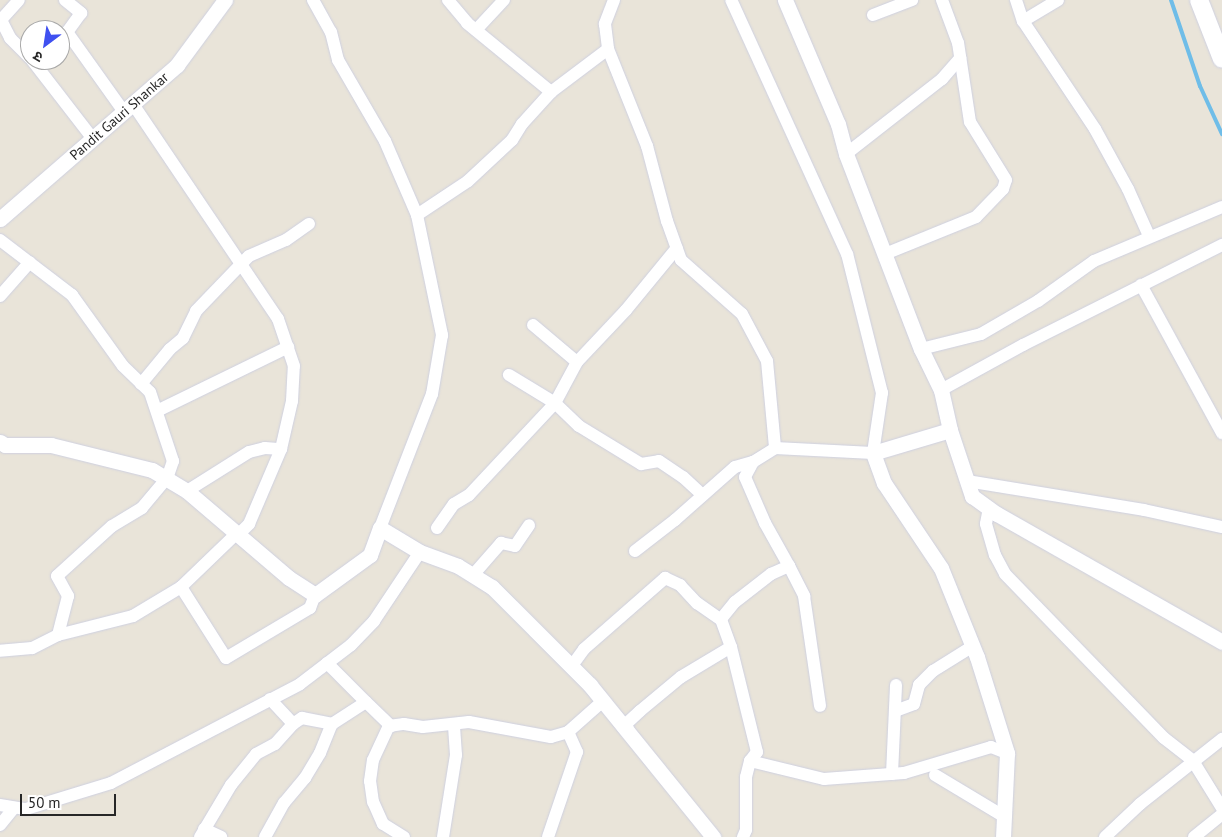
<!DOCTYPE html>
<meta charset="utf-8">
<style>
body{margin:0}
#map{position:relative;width:1222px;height:837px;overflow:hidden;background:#e9e4d9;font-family:"PT Sans","Noto Sans Devanagari",sans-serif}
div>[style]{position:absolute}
.stream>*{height:4px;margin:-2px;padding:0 2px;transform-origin:2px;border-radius:2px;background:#6fbde8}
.roads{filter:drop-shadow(0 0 1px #ced0e0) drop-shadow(0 0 1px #ced0e0)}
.minor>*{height:12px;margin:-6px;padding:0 6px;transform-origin:6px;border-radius:6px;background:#fff}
.tertiary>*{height:15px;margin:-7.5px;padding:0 7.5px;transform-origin:7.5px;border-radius:7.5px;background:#fff}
.secondary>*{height:18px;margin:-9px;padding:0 9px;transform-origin:9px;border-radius:9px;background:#fff}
span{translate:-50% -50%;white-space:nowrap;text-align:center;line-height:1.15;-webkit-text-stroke:4px #fff;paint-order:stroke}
.street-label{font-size:14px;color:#272727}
.north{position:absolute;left:20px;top:20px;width:50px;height:50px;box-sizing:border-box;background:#fff;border:1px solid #a9a9a9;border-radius:50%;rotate:211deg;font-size:14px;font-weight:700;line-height:20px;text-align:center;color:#272727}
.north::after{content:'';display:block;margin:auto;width:18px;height:22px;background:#3f50f0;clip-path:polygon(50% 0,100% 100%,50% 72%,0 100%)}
.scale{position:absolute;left:20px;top:794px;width:96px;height:22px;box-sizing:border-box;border:2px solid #272727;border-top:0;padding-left:6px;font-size:15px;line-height:18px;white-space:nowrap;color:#272727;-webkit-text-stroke:4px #fff;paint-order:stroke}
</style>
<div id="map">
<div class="stream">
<i style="left:1171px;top:0;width:91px;rotate:71.4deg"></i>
<i style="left:1200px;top:86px;width:53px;rotate:65.4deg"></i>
</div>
<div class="roads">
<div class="minor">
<i style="left:65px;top:0;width:21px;rotate:39deg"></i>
<i style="left:81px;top:13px;width:24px;rotate:126deg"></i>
<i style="left:67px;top:32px;width:98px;rotate:54.5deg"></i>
<i style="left:313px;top:0;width:37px;rotate:61deg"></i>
<i style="left:331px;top:32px;width:29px;rotate:76deg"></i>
<i style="left:338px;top:60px;width:94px;rotate:59.9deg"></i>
<i style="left:385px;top:141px;width:81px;rotate:66.6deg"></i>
<i style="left:417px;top:215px;width:123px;rotate:78.2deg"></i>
<i style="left:442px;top:335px;width:60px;rotate:99.6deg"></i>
<i style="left:432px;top:394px;width:144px;rotate:111.2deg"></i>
<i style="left:448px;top:0;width:30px;rotate:50deg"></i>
<i style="left:467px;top:23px;width:109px;rotate:39.4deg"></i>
<i style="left:614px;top:0;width:26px;rotate:111deg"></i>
<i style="left:605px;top:24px;width:25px;rotate:83deg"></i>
<i style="left:608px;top:49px;width:105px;rotate:68.1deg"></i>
<i style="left:647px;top:146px;width:78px;rotate:75.1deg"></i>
<i style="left:667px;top:221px;width:41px;rotate:70.3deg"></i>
<i style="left:681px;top:260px;width:81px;rotate:41.5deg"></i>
<i style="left:742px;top:314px;width:53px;rotate:62deg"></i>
<i style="left:767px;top:361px;width:87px;rotate:84.7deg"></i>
<i style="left:775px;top:448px;width:98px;rotate:2.9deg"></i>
<i style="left:873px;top:453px;width:61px;rotate:-81.5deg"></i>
<i style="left:882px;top:393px;width:143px;rotate:-104.1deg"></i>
<i style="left:847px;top:254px;width:279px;rotate:-114.5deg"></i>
<i style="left:1016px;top:0;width:22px;rotate:72deg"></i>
<i style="left:1058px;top:0;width:41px;rotate:149deg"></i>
<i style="left:1023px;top:21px;width:130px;rotate:56.3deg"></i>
<i style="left:1095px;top:129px;width:68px;rotate:61.2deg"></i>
<i style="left:1128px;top:189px;width:51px;rotate:65.9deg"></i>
<i style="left:873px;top:15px;width:42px;rotate:-21deg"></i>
<i style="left:1px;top:20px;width:20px;rotate:63deg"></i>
<i style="left:10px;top:38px;width:28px;rotate:45deg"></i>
<i style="left:0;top:21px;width:28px;rotate:-48deg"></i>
<i style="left:476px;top:30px;width:41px;rotate:-47deg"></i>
<i style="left:32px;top:60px;width:100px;rotate:52.3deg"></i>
<i style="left:846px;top:154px;width:122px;rotate:-38deg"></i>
<i style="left:942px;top:79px;width:28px;rotate:-49deg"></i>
<i style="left:417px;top:215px;width:61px;rotate:-33.7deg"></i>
<i style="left:468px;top:181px;width:60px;rotate:-43deg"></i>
<i style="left:512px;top:140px;width:19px;rotate:-58deg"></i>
<i style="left:522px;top:124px;width:43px;rotate:-47.8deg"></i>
<i style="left:551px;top:92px;width:71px;rotate:-37deg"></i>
<i style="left:0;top:240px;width:91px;rotate:37.4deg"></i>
<i style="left:72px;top:295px;width:87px;rotate:54.3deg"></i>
<i style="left:123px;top:366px;width:37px;rotate:44deg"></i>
<i style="left:150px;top:392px;width:73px;rotate:71.6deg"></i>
<i style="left:173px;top:461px;width:18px;rotate:109deg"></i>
<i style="left:167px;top:478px;width:39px;rotate:130deg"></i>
<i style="left:142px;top:508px;width:35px;rotate:149deg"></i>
<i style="left:112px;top:526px;width:74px;rotate:137.7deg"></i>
<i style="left:57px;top:576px;width:23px;rotate:61deg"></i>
<i style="left:68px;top:596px;width:40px;rotate:104.4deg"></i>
<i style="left:58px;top:635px;width:29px;rotate:153deg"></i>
<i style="left:32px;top:648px;width:32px;rotate:175deg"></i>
<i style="left:885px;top:254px;width:98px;rotate:-22.1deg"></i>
<i style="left:976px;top:217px;width:39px;rotate:-46deg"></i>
<i style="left:1003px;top:189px;width:9px;rotate:-72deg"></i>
<i style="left:1006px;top:180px;width:68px;rotate:-121.8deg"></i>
<i style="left:970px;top:122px;width:80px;rotate:-98.6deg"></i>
<i style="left:958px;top:43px;width:46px;rotate:-110.4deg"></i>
<i style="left:1141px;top:285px;width:169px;rotate:61.3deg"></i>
<i style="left:0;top:296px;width:45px;rotate:-48.6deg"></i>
<i style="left:533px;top:325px;width:57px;rotate:40.1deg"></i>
<i style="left:577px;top:362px;width:71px;rotate:-46.7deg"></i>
<i style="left:626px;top:310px;width:80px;rotate:-50.6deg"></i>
<i style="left:921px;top:349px;width:62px;rotate:-14deg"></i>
<i style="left:981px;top:334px;width:66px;rotate:-30.1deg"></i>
<i style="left:1038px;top:301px;width:69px;rotate:-35.5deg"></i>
<i style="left:1094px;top:261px;width:139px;rotate:-22.9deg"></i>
<i style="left:577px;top:362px;width:47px;rotate:118.2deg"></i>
<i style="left:555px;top:403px;width:33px;rotate:44deg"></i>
<i style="left:579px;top:426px;width:73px;rotate:31.5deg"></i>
<i style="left:641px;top:464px;width:18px;rotate:-9deg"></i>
<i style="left:659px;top:461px;width:29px;rotate:34deg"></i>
<i style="left:683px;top:477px;width:26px;rotate:43deg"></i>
<i style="left:141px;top:384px;width:45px;rotate:-50.4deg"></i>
<i style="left:170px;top:349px;width:17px;rotate:-40deg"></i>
<i style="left:183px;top:338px;width:30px;rotate:-64deg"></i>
<i style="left:196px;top:311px;width:76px;rotate:-46.1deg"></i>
<i style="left:249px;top:256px;width:40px;rotate:-23.4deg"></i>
<i style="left:286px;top:240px;width:28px;rotate:-35deg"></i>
<i style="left:941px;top:390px;width:94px;rotate:-28.8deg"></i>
<i style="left:1023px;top:345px;width:223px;rotate:-26.7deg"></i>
<i style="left:157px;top:411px;width:146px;rotate:-26deg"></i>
<i style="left:967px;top:481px;width:179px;rotate:9.3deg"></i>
<i style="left:1144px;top:510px;width:80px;rotate:12.3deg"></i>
<i style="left:187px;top:491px;width:73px;rotate:-32.2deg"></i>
<i style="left:249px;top:452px;width:16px;rotate:-14deg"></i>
<i style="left:265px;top:448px;width:16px;rotate:4deg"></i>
<i style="left:989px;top:508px;width:16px;rotate:101deg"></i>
<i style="left:986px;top:524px;width:32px;rotate:74deg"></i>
<i style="left:995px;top:555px;width:21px;rotate:62deg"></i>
<i style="left:1005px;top:574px;width:228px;rotate:45.9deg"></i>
<i style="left:1164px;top:738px;width:37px;rotate:38deg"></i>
<i style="left:1193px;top:761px;width:55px;rotate:58.3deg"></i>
<i style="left:437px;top:528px;width:29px;rotate:-55deg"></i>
<i style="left:454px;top:504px;width:17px;rotate:-31deg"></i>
<i style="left:469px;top:495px;width:126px;rotate:-46.9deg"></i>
<i style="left:555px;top:403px;width:54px;rotate:-148.7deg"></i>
<i style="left:635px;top:551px;width:51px;rotate:-37.8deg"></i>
<i style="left:675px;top:520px;width:80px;rotate:-41.5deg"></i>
<i style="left:735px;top:467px;width:19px;rotate:-16deg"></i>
<i style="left:789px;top:566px;width:34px;rotate:63deg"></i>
<i style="left:804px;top:596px;width:111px;rotate:81.7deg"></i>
<i style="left:473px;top:575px;width:43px;rotate:-48.8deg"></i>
<i style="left:501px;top:543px;width:14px;rotate:12deg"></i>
<i style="left:515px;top:546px;width:25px;rotate:-56deg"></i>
<i style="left:181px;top:587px;width:84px;rotate:57.6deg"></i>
<i style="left:226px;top:658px;width:98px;rotate:-30.8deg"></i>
<i style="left:310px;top:608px;width:14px;rotate:-69deg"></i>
<i style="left:58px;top:635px;width:77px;rotate:-14.2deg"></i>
<i style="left:133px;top:616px;width:56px;rotate:-31.1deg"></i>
<i style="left:181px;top:587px;width:76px;rotate:-43.9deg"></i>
<i style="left:236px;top:534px;width:2px;rotate:27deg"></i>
<i style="left:238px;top:535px;width:16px;rotate:-45deg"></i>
<i style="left:249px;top:524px;width:82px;rotate:-66.9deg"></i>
<i style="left:281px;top:449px;width:49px;rotate:-77.1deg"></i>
<i style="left:292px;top:401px;width:35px;rotate:-87deg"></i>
<i style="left:294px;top:366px;width:50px;rotate:-108.8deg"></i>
<i style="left:278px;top:319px;width:259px;rotate:-124deg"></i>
<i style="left:731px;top:647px;width:108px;rotate:76.1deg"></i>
<i style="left:757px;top:752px;width:11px;rotate:128deg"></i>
<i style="left:750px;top:761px;width:16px;rotate:104deg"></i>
<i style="left:746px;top:777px;width:53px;rotate:90deg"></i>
<i style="left:746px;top:830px;width:8px;rotate:113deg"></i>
<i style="left:327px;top:663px;width:55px;rotate:45deg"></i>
<i style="left:571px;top:667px;width:22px;rotate:-54deg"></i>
<i style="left:584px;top:649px;width:108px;rotate:-41.2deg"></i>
<i style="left:665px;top:578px;width:17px;rotate:25deg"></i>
<i style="left:680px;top:585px;width:25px;rotate:47deg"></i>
<i style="left:697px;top:603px;width:29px;rotate:35deg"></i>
<i style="left:270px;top:699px;width:34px;rotate:47deg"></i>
<i style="left:293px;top:724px;width:11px;rotate:-34deg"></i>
<i style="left:302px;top:718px;width:31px;rotate:11deg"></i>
<i style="left:332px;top:724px;width:40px;rotate:-32.9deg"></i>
<i style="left:366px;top:702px;width:35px;rotate:44deg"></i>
<i style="left:895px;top:711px;width:20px;rotate:-20deg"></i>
<i style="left:914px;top:704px;width:20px;rotate:-75deg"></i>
<i style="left:919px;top:685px;width:20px;rotate:-45deg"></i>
<i style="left:933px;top:671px;width:47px;rotate:-32deg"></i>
<i style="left:630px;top:734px;width:11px;rotate:-112deg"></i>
<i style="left:626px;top:724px;width:19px;rotate:-43deg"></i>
<i style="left:640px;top:711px;width:53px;rotate:-39.7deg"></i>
<i style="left:681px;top:677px;width:58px;rotate:-31deg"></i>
<i style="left:731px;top:647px;width:30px;rotate:-110deg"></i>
<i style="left:721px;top:619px;width:22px;rotate:-51deg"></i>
<i style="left:735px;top:602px;width:46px;rotate:-37.9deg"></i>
<i style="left:771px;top:574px;width:20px;rotate:-24deg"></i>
<i style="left:789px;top:566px;width:49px;rotate:-119.2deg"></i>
<i style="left:765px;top:523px;width:50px;rotate:-113.5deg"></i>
<i style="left:745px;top:477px;width:17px;rotate:-62deg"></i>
<i style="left:753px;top:462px;width:26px;rotate:-32deg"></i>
<i style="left:750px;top:761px;width:76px;rotate:13.7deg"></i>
<i style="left:824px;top:779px;width:80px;rotate:-4.3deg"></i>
<i style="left:904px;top:773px;width:91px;rotate:-16.6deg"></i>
<i style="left:991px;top:747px;width:17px;rotate:21deg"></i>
<i style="left:892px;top:774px;width:89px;rotate:-87.4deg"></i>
<i style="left:935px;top:775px;width:82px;rotate:31deg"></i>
<i style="left:0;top:805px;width:26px;rotate:9deg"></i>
<i style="left:26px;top:809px;width:89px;rotate:-17deg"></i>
<i style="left:111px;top:783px;width:213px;rotate:-27.6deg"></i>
<i style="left:300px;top:684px;width:64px;rotate:-37.4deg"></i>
<i style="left:351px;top:645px;width:33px;rotate:-46deg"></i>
<i style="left:374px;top:621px;width:83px;rotate:-56.3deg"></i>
<i style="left:0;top:825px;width:22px;rotate:-51deg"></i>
<i style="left:204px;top:829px;width:19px;rotate:25deg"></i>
<i style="left:200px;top:837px;width:61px;rotate:-59.2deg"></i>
<i style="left:231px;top:785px;width:40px;rotate:-51deg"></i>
<i style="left:256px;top:754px;width:21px;rotate:-28deg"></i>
<i style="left:275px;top:744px;width:27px;rotate:-48deg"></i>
<i style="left:265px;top:837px;width:39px;rotate:-61deg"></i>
<i style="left:284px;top:803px;width:33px;rotate:-50deg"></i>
<i style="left:305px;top:778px;width:29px;rotate:-59deg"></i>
<i style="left:320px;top:753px;width:31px;rotate:-68deg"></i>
<i style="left:404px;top:837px;width:25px;rotate:-148deg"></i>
<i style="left:383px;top:824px;width:24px;rotate:-114deg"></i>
<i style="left:373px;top:802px;width:21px;rotate:-98deg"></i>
<i style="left:370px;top:781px;width:21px;rotate:-82deg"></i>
<i style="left:373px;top:760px;width:38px;rotate:-65deg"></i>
<i style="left:389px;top:726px;width:15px;rotate:-8deg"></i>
<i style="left:404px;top:724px;width:19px;rotate:9deg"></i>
<i style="left:423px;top:727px;width:46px;rotate:-6.2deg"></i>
<i style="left:469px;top:722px;width:83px;rotate:10.4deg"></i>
<i style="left:551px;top:737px;width:18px;rotate:-16deg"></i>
<i style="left:568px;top:732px;width:47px;rotate:-41.5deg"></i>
<i style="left:443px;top:837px;width:83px;rotate:-81deg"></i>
<i style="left:456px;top:755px;width:31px;rotate:-94deg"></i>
<i style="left:548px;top:837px;width:90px;rotate:-71.2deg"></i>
<i style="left:577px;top:752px;width:22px;rotate:-114deg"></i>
<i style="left:1105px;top:837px;width:48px;rotate:-43.3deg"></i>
<i style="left:1140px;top:804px;width:105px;rotate:-38.4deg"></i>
<i style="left:1194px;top:837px;width:36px;rotate:-39deg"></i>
</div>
<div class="tertiary">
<i style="left:785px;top:0;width:135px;rotate:66.9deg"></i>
<i style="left:838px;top:124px;width:31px;rotate:75deg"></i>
<i style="left:846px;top:154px;width:209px;rotate:69deg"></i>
<i style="left:921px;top:349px;width:46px;rotate:64deg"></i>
<i style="left:941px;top:390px;width:41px;rotate:77.3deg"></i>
<i style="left:950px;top:430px;width:80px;rotate:163.4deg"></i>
<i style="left:873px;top:453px;width:32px;rotate:70deg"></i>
<i style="left:884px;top:483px;width:102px;rotate:56.2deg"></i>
<i style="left:941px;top:568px;width:96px;rotate:68deg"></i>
<i style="left:977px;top:657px;width:101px;rotate:72.6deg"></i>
<i style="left:1007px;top:753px;width:84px;rotate:92.7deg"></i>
<i style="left:0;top:219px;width:235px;rotate:-41deg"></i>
<i style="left:177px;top:65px;width:81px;rotate:-53.6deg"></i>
<i style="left:950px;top:430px;width:70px;rotate:71.6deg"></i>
<i style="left:972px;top:496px;width:31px;rotate:36deg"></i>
<i style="left:997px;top:514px;width:259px;rotate:29.6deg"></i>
<i style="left:0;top:442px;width:6px;rotate:31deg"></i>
<i style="left:5px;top:445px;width:46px"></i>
<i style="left:51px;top:445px;width:104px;rotate:13.9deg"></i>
<i style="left:152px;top:470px;width:41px;rotate:31deg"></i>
<i style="left:187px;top:491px;width:134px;rotate:40.5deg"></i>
<i style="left:289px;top:578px;width:31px;rotate:33deg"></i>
<i style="left:315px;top:595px;width:68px;rotate:-36deg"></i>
<i style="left:370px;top:555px;width:29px;rotate:-70deg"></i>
<i style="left:380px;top:528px;width:47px;rotate:31deg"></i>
<i style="left:420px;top:552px;width:40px;rotate:20.2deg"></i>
<i style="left:458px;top:566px;width:40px;rotate:32deg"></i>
<i style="left:492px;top:587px;width:139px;rotate:45deg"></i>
<i style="left:590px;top:685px;width:196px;rotate:51deg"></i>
</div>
<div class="secondary">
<i style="left:1199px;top:0;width:63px;rotate:68.7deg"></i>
</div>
</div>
<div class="street-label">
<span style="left:119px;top:116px;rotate:-41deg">Pandit Gauri Shankar</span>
</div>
<div class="north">उ</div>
<div class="scale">50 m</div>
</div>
